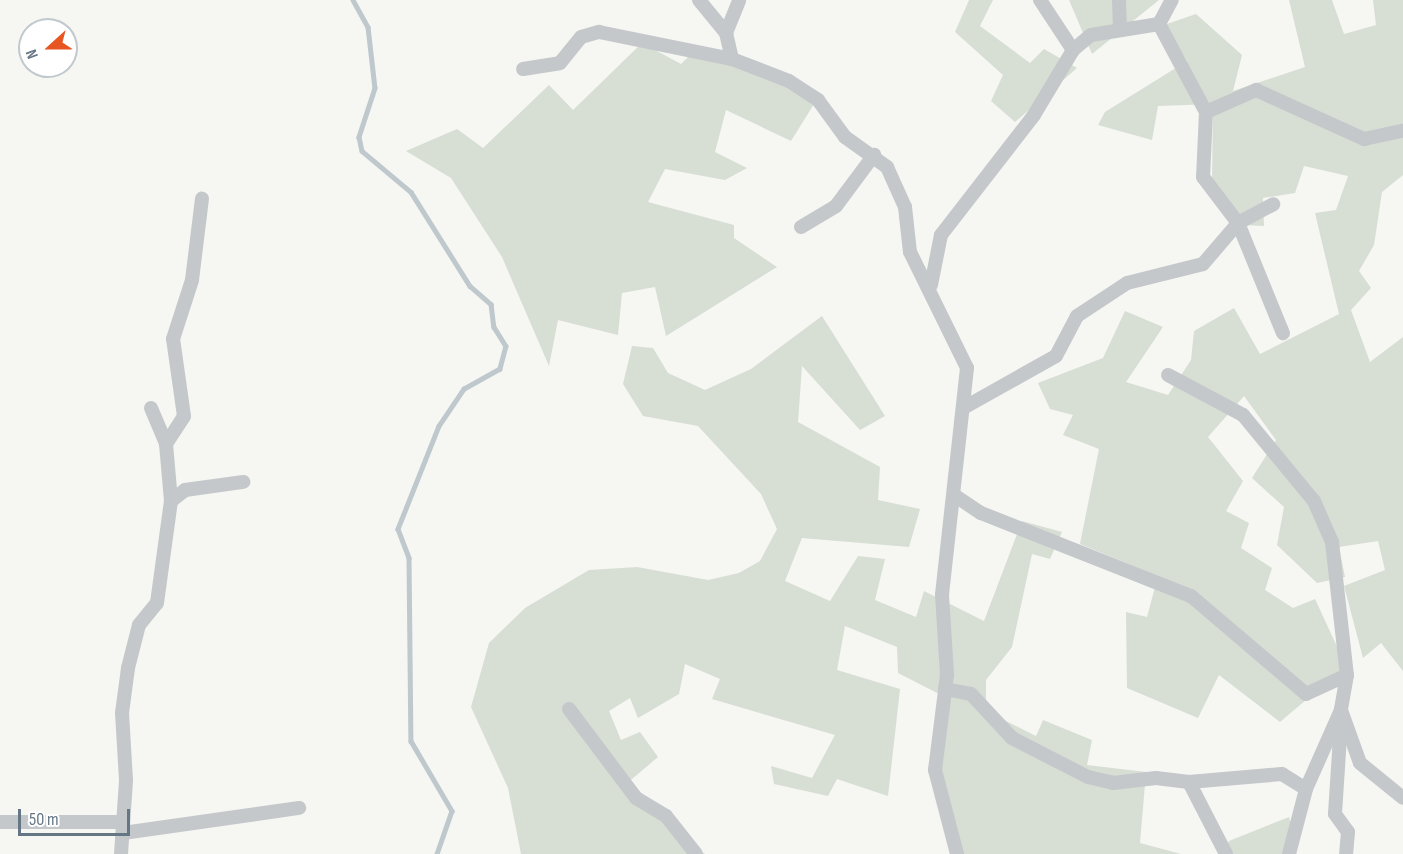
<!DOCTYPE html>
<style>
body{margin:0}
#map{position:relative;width:1403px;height:854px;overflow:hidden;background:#f6f6f3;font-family:"Sofia Sans Condensed",sans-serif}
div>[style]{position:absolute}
.green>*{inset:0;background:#d7ded4}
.stream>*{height:4.5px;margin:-2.25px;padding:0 2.25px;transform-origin:2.25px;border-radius:2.25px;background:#bec8cd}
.street>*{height:14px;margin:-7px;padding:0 7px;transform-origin:7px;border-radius:7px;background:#c4c8cb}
span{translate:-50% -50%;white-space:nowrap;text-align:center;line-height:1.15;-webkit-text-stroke:6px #fff;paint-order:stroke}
.north{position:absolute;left:18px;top:18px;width:60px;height:60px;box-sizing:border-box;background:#fff;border:2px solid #c1c8ce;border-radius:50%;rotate:249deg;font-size:16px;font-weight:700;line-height:24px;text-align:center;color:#657685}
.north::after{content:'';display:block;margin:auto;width:21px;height:27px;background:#e75522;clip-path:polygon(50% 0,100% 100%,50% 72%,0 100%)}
.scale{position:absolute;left:18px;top:809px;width:112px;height:27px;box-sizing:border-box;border:3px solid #657685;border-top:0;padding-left:8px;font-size:18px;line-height:21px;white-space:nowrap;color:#657685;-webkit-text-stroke:4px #fff;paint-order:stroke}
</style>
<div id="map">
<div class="green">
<i style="clip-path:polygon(969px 0,993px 0,980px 26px,1030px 63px,1044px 49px,1077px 68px,1015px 122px,991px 101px,1003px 75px,955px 32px)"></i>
<i style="clip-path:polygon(1069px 0,1159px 0,1092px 54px)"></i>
<i style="clip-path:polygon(1289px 0,1332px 0,1344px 34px,1376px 25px,1373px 0,1403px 0,1403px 175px,1382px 192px,1374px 245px,1359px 271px,1371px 288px,1351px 310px,1370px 362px,1403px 337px,1403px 671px,1381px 643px,1363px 658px,1344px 586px,1385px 570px,1378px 541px,1339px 547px,1345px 577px,1317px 583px,1277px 545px,1284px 507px,1252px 478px,1276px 440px,1244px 396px,1208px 437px,1243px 481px,1226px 511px,1249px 523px,1241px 548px,1272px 568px,1265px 590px,1293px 608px,1315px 599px,1346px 666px,1280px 722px,1219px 675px,1198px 718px,1127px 688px,1126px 612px,1147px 617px,1158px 576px,1080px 544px,1099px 449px,1063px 435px,1073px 415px,1050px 409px,1038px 383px,1103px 358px,1125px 311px,1163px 327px,1126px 382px,1168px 395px,1191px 360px,1194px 331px,1234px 308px,1260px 354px,1339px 314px,1315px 213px,1336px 210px,1348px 176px,1304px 166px,1295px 193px,1263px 198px,1264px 226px,1244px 225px,1212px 184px,1213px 104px,1158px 106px,1152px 140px,1098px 125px,1105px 112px,1187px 61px,1164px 25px,1196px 14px,1242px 55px,1233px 91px,1305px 67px)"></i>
<i style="clip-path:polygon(642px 43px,681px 64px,698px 47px,819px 96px,791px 141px,726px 110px,715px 152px,747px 168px,725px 180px,665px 169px,648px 202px,734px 225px,734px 238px,777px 267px,666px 336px,655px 287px,622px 293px,618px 335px,558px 320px,549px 366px,502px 257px,451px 178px,406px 151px,457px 129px,483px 148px,549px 85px,573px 110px)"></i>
<i style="clip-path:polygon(822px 316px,885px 416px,860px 430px,802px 366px,798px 422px,880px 467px,878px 500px,920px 509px,909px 547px,802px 538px,785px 581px,830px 601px,858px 556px,885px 559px,875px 600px,916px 617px,924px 591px,984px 621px,1022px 521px,1062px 532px,1050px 559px,1032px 554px,1012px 647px,986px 680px,986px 711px,1036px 736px,1043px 720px,1092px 740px,1087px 765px,1146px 772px,1140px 843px,1181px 854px,957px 854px,930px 775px,943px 696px,898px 673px,897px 647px,845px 626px,837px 670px,900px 689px,888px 796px,837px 779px,828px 796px,774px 784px,771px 766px,812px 778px,835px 735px,712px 699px,720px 679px,685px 664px,679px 694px,638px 718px,630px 698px,609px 711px,621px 740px,640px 732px,658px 757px,626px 784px,654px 815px,705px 854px,521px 854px,508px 788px,471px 707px,489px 643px,525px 608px,589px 570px,637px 567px,708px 580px,739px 573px,760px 561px,777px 529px,761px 494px,698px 426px,643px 416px,623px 384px,632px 346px,653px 348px,668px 373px,705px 390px,751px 369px)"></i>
<i style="clip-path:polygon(1289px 817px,1297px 844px,1289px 854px,1224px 854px,1229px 841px)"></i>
</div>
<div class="stream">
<i style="left:353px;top:0;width:31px;rotate:61deg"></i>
<i style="left:368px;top:27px;width:61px;rotate:83.5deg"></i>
<i style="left:375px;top:88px;width:52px;rotate:108.1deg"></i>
<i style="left:359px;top:137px;width:14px;rotate:78deg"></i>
<i style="left:362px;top:151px;width:64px;rotate:39.9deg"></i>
<i style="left:411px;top:192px;width:111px;rotate:57.9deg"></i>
<i style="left:470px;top:286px;width:28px;rotate:41deg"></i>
<i style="left:491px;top:304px;width:23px;rotate:83deg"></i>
<i style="left:494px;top:327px;width:22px;rotate:58deg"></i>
<i style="left:506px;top:346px;width:24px;rotate:105deg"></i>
<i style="left:500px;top:369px;width:41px;rotate:150.9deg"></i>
<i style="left:464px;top:389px;width:45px;rotate:124deg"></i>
<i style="left:439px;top:426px;width:111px;rotate:111.7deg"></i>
<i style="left:398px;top:529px;width:31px;rotate:69deg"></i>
<i style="left:409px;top:558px;width:183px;rotate:89.4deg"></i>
<i style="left:411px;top:741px;width:81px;rotate:59.6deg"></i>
<i style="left:452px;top:811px;width:46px;rotate:109.2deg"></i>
</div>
<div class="street">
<i style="left:699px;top:0;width:43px;rotate:50.7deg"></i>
<i style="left:1040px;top:0;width:60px;rotate:56.6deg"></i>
<i style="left:1119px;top:0;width:27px;rotate:88deg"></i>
<i style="left:1159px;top:24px;width:100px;rotate:61.9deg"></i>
<i style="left:1206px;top:112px;width:65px;rotate:92.6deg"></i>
<i style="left:1203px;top:177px;width:58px;rotate:52.7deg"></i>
<i style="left:1238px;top:223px;width:119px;rotate:67.8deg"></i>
<i style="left:732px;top:59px;width:27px;rotate:-103deg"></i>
<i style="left:726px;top:33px;width:35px;rotate:-68deg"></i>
<i style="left:523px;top:69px;width:37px;rotate:-9deg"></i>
<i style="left:560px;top:63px;width:33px;rotate:-51deg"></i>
<i style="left:581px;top:37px;width:19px;rotate:-16deg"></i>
<i style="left:599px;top:32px;width:136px;rotate:11.5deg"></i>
<i style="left:732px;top:59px;width:61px;rotate:21.1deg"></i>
<i style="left:789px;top:81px;width:35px;rotate:33deg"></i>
<i style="left:818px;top:100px;width:46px;rotate:53.9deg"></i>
<i style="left:845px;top:137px;width:52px;rotate:35.5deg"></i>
<i style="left:887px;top:167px;width:44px;rotate:65.8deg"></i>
<i style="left:905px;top:207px;width:45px;rotate:83.7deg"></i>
<i style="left:910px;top:252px;width:129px;rotate:63.8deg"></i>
<i style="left:967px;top:368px;width:228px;rotate:96.3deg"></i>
<i style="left:942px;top:595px;width:80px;rotate:86.4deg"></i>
<i style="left:947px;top:675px;width:96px;rotate:97.2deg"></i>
<i style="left:935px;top:770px;width:87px;rotate:75.3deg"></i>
<i style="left:1206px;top:112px;width:55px;rotate:-23.7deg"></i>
<i style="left:1256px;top:90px;width:119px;rotate:24.4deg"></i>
<i style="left:1364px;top:139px;width:40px;rotate:-12deg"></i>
<i style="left:801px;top:227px;width:41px;rotate:-31deg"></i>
<i style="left:836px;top:206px;width:64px;rotate:-53.3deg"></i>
<i style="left:931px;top:285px;width:51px;rotate:-78.7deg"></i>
<i style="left:941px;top:235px;width:152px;rotate:-52.2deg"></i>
<i style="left:1034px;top:115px;width:76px;rotate:-59deg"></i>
<i style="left:1073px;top:50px;width:23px;rotate:-40deg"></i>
<i style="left:1091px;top:35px;width:69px;rotate:-9.2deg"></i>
<i style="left:1159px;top:24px;width:27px;rotate:-62deg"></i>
<i style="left:1168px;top:375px;width:85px;rotate:28.1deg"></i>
<i style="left:1243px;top:415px;width:112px;rotate:50.5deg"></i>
<i style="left:1314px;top:501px;width:45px;rotate:66.3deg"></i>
<i style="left:1332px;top:542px;width:134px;rotate:83.6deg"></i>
<i style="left:965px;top:407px;width:104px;rotate:-29.3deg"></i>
<i style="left:1056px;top:356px;width:45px;rotate:-62.3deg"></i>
<i style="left:1077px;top:316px;width:60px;rotate:-33.4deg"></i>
<i style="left:1127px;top:283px;width:78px;rotate:-14deg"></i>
<i style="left:1203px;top:264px;width:54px;rotate:-49.5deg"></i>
<i style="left:1238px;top:223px;width:40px;rotate:-28deg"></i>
<i style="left:151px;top:408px;width:39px;rotate:67deg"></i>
<i style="left:954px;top:495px;width:32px;rotate:34deg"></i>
<i style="left:981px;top:513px;width:226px;rotate:21.6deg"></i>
<i style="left:1191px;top:596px;width:151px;rotate:40.4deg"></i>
<i style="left:1306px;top:694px;width:45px;rotate:-24.9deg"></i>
<i style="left:1347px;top:675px;width:36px;rotate:100deg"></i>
<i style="left:1341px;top:710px;width:56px;rotate:70.3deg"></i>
<i style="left:1360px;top:763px;width:55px;rotate:39.1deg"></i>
<i style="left:171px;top:501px;width:57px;rotate:-95deg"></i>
<i style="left:166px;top:444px;width:33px;rotate:-57deg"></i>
<i style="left:184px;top:416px;width:78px;rotate:-98.1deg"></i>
<i style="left:173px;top:339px;width:62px;rotate:-72.1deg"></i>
<i style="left:192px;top:280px;width:82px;rotate:-83deg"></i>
<i style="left:945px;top:689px;width:26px;rotate:11deg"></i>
<i style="left:971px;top:694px;width:60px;rotate:47deg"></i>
<i style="left:1012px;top:738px;width:85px;rotate:27.2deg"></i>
<i style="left:1088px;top:777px;width:26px;rotate:13deg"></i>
<i style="left:1113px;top:783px;width:43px;rotate:-6.6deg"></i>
<i style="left:1156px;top:778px;width:33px;rotate:7deg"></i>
<i style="left:1189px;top:782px;width:93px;rotate:-4.9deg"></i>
<i style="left:1282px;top:774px;width:28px;rotate:32deg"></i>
<i style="left:569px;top:709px;width:111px;rotate:53deg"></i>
<i style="left:636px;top:798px;width:35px;rotate:31deg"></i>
<i style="left:666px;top:816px;width:48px;rotate:51.7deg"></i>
<i style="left:1341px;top:721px;width:93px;rotate:93.7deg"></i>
<i style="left:1335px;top:814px;width:22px;rotate:54deg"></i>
<i style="left:1348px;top:832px;width:22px;rotate:95deg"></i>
<i style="left:1189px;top:782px;width:81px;rotate:62.8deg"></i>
<i style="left:0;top:822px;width:123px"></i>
<i style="left:123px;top:833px;width:178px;rotate:-8.1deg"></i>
<i style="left:121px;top:854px;width:74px;rotate:-86.1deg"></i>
<i style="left:126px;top:780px;width:67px;rotate:-93.4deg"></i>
<i style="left:122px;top:713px;width:45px;rotate:-82.4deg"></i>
<i style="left:128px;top:668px;width:44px;rotate:-75.7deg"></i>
<i style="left:139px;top:625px;width:28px;rotate:-51deg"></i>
<i style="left:157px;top:603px;width:103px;rotate:-82.2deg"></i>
<i style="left:171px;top:501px;width:18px;rotate:-38deg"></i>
<i style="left:185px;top:490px;width:59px;rotate:-7.9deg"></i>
<i style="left:1289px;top:854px;width:67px;rotate:-75.3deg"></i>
<i style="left:1306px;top:789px;width:86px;rotate:-66.1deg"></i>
</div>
<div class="north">N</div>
<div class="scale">50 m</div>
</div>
